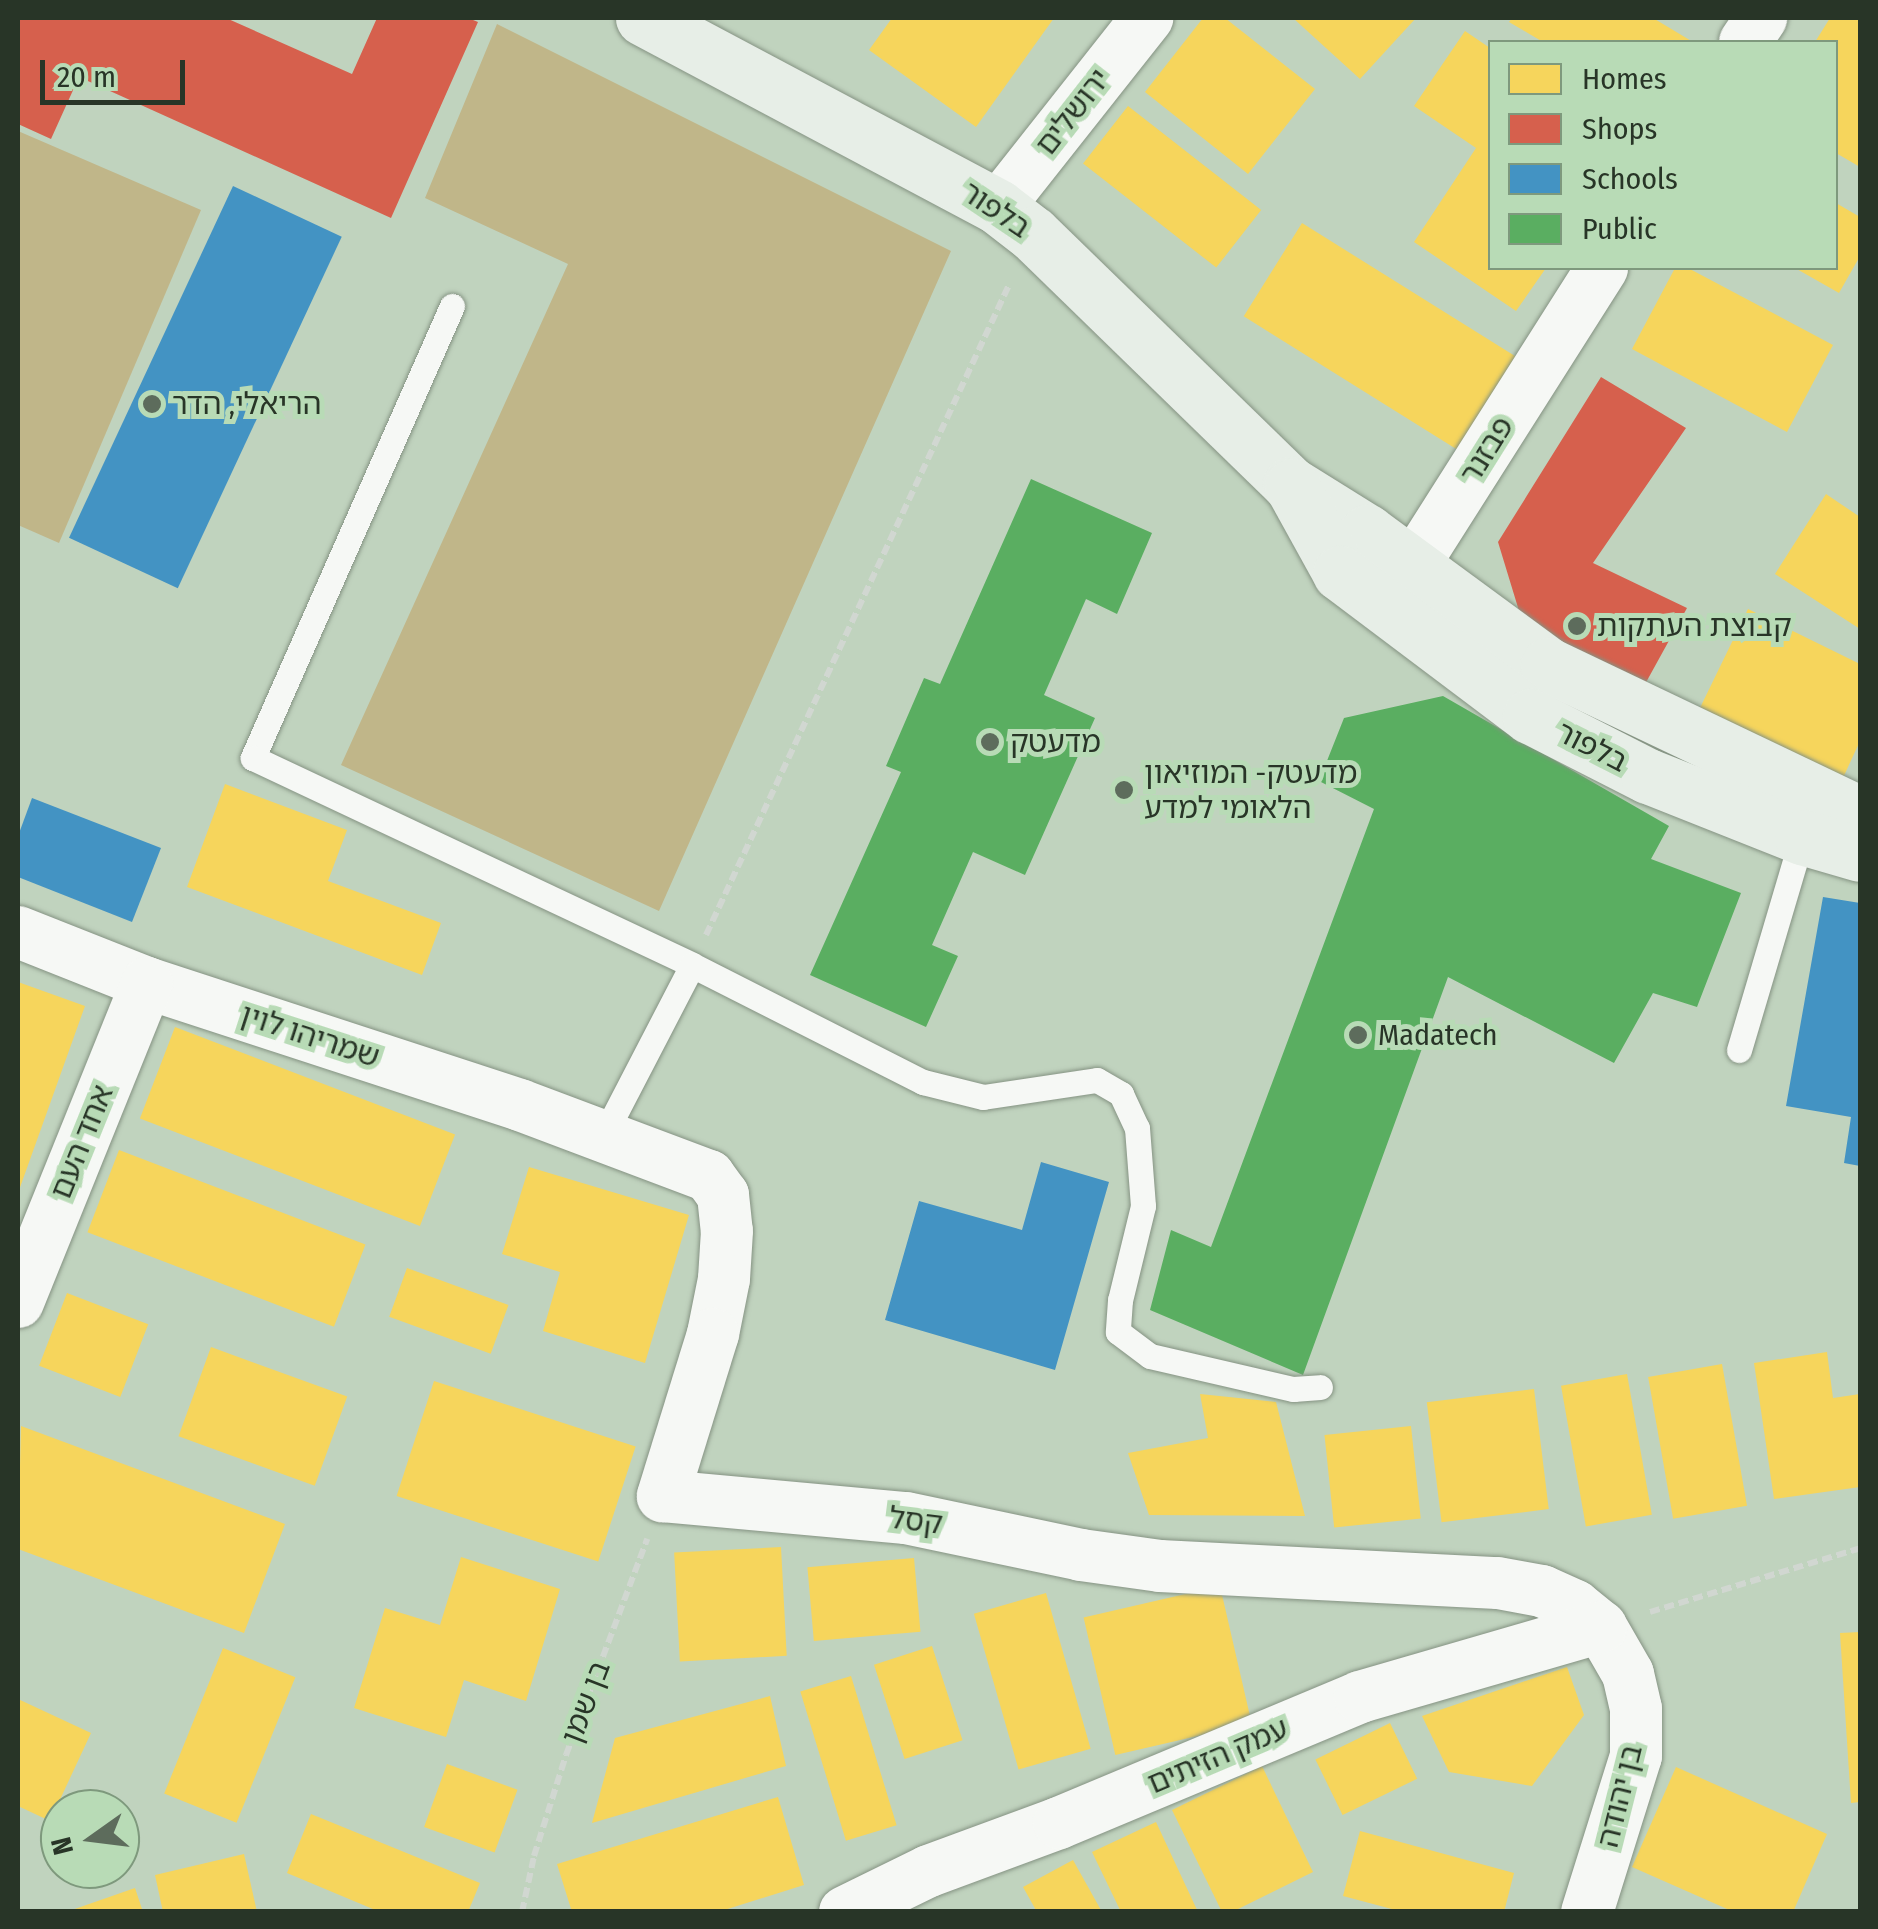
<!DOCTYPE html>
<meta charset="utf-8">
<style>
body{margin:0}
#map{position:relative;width:1878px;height:1929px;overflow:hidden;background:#c0d3be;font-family:"Fira Sans Condensed","Noto Sans Hebrew",sans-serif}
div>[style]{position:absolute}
.green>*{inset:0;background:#c0b689}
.homes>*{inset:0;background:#f6d55c;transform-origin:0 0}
.shops>*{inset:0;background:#d6604d}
.schools>*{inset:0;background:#4393c3;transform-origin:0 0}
.public>*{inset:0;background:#5aae61}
.path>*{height:6px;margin-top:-3px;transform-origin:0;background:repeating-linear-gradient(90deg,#d1d7d1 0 10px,transparent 0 15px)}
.roads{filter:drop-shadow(0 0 2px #859383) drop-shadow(0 0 2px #859383)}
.lane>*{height:25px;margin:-12.5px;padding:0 12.5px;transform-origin:12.5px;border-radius:12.5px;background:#f6f8f5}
.street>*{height:52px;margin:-26px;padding:0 26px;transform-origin:26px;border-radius:26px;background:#f6f8f5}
.secondary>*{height:55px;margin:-27.5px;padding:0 27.5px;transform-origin:27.5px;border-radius:27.5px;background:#e7eee7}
.dots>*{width:28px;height:28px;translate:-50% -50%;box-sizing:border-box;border:5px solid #b8dbb6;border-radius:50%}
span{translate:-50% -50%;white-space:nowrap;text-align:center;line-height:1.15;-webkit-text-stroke:10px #b8dbb6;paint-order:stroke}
.street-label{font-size:30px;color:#283527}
.poi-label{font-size:30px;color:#283527}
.left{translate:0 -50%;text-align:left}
.frame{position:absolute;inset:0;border:20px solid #283527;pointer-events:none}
.legend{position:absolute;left:1488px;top:40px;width:350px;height:230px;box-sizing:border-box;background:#b8dbb6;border:2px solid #7e997d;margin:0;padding:12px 18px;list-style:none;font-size:30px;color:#283527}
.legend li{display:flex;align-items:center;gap:20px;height:50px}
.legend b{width:50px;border:2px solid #7e997d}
.north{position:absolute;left:40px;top:1789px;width:100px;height:100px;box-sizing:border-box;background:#b8dbb6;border:2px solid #7e997d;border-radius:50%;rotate:256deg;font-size:28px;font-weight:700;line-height:40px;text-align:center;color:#283527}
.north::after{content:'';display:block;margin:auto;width:35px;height:45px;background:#5d6c5c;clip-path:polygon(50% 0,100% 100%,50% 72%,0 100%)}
.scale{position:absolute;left:40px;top:60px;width:145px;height:45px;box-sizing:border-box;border:5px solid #283527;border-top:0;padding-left:12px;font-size:30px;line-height:35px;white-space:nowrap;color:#283527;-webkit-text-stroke:8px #b8dbb6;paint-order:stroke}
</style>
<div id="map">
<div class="green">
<i style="clip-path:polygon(497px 24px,951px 251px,659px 911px,341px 765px,568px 264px,425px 198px)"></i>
<i style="clip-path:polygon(18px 131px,201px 210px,59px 543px,18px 525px)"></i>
</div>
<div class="homes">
<i style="clip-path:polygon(892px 18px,1054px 18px,976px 127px,869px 50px)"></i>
<i style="clip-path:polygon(1203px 18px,1225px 18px,1315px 89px,1248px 174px,1145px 92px)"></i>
<i style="clip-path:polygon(1293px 18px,1416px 18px,1360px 79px)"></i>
<i style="clip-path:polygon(1512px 18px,1653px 18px,1693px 42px,1543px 42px,1509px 22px)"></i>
<i style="clip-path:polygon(1830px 18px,1860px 18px,1860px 167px,1836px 153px,1836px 42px,1815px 42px)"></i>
<i style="clip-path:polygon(1465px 31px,1490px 48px,1490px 268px,1546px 268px,1516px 311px,1414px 242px,1476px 148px,1414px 106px)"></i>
<i style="left:1128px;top:106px;width:169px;height:73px;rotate:38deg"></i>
<i style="clip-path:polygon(1836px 203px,1860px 217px,1860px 256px,1839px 293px,1795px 268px,1836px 268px)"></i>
<i style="left:1302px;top:223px;width:252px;height:110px;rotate:32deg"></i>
<i style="clip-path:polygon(1675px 268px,1688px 268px,1833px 345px,1787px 432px,1632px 349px)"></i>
<i style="clip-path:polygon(1826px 494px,1860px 517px,1860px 629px,1775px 574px)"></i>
<i style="clip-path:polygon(1748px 609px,1860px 664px,1860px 741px,1842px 780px,1699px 710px)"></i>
<i style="clip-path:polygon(225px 784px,347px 830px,328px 881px,441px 923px,422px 975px,187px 887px)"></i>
<i style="clip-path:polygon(18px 982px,85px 1006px,18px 1193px)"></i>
<i style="left:175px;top:1027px;width:300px;height:98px;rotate:21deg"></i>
<i style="left:119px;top:1150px;width:264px;height:88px;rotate:21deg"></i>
<i style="clip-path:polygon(529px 1167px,689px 1215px,645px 1363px,543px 1331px,560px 1272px,502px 1254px)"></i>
<i style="left:407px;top:1268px;width:108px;height:52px;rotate:20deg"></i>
<i style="left:67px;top:1293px;width:87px;height:78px;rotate:21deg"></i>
<i style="left:211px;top:1347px;width:145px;height:95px;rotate:20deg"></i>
<i style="clip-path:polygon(1827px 1352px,1833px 1398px,1860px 1394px,1860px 1487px,1774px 1499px,1754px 1363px)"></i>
<i style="left:1722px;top:1364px;width:144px;height:75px;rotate:80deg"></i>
<i style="left:1627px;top:1374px;width:143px;height:67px;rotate:80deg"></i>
<i style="left:434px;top:1381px;width:212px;height:121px;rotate:18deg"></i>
<i style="left:1534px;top:1389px;width:121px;height:108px;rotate:83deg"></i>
<i style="clip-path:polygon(1200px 1394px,1276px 1402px,1305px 1516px,1149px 1515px,1128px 1453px,1208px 1438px)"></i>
<i style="clip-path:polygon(21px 1426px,285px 1524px,244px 1633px,18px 1549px)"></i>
<i style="left:1411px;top:1426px;width:93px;height:87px;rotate:84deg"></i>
<i style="left:781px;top:1547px;width:109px;height:107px;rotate:87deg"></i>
<i style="clip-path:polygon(461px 1557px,560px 1589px,526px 1701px,464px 1680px,446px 1737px,354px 1708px,385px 1608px,440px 1625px)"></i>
<i style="left:914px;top:1558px;width:74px;height:107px;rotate:85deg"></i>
<i style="left:1220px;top:1586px;width:141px;height:140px;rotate:77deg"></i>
<i style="left:1046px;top:1593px;width:162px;height:75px;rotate:74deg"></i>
<i style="clip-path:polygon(1860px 1632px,1860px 1802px,1851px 1803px,1840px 1633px)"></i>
<i style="left:932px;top:1646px;width:99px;height:61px;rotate:72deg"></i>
<i style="left:223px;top:1648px;width:78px;height:157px;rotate:22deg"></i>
<i style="clip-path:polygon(1567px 1667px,1584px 1715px,1532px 1786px,1449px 1772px,1422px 1716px)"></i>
<i style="left:851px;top:1676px;width:156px;height:53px;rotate:73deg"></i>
<i style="clip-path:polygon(770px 1696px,786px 1766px,592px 1823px,615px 1738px)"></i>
<i style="clip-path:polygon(18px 1699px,91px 1733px,50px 1821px,18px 1806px)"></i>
<i style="left:1390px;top:1723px;width:62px;height:83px;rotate:64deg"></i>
<i style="left:447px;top:1764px;width:75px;height:67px;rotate:20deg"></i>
<i style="clip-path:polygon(1262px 1766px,1313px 1872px,1232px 1912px,1222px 1912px,1172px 1810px)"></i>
<i style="clip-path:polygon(1676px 1767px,1827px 1834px,1793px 1912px,1734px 1912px,1632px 1867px)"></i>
<i style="clip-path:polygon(778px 1797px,804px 1885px,718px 1912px,572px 1912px,557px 1864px)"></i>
<i style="clip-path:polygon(311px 1814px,480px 1883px,468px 1912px,380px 1912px,287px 1873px)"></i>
<i style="clip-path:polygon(1156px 1822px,1198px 1912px,1121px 1912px,1092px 1852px)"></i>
<i style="clip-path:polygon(1360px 1831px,1514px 1873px,1504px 1912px,1403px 1912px,1343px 1896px)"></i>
<i style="clip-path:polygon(244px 1854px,257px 1912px,163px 1912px,155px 1875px)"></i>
<i style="clip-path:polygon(1073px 1860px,1102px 1912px,1037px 1912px,1023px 1887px)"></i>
<i style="clip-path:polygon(135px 1888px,143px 1912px,69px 1912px,69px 1911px)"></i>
</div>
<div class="shops">
<i style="clip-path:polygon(19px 18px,226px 18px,352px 74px,377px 18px,468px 18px,478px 22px,391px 218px,79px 77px,51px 139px,18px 124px)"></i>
<i style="clip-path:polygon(1601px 377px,1686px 428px,1593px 563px,1687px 608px,1644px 686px,1523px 624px,1498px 542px)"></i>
</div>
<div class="schools">
<i style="left:233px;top:186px;width:120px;height:388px;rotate:25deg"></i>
<i style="clip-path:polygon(32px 798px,161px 848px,132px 922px,18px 877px,18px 836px)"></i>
<i style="clip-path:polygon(1823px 897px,1860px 903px,1860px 1166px,1844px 1163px,1851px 1117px,1786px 1106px)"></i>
<i style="clip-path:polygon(1041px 1162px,1109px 1182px,1055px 1370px,885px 1320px,919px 1201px,1022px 1230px)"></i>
</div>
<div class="public">
<i style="clip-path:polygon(1031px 479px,1152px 533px,1117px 614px,1086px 599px,1044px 695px,1095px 718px,1025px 875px,973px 852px,932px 945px,958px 956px,926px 1027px,810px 975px,901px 772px,886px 766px,924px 678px,940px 684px)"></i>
<i style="clip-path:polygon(1443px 696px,1669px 826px,1651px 859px,1741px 893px,1697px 1007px,1653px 993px,1614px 1063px,1448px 977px,1303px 1375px,1150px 1310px,1171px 1230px,1211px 1247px,1374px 809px,1319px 781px,1344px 718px)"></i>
</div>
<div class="path">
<i style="left:706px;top:935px;width:717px;rotate:-65.01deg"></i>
<i style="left:1650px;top:1612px;width:220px;rotate:-16.9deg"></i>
<i style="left:522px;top:1912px;width:57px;rotate:-77.9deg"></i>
<i style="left:534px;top:1856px;width:106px;rotate:-72.4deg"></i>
<i style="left:566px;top:1755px;width:231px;rotate:-69.4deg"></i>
</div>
<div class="roads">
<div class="lane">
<i style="left:452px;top:306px;width:494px;rotate:113.8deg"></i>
<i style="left:253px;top:758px;width:485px;rotate:25.2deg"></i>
<i style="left:692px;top:965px;width:259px;rotate:26.9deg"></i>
<i style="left:923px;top:1082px;width:62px;rotate:14deg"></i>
<i style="left:983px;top:1097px;width:115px;rotate:-8.5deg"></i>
<i style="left:1097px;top:1080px;width:28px;rotate:30deg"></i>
<i style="left:1121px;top:1094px;width:38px;rotate:65deg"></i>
<i style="left:1137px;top:1128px;width:78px;rotate:85.6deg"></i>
<i style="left:1143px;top:1206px;width:97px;rotate:103.7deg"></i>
<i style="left:1120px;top:1300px;width:32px;rotate:94deg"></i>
<i style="left:1118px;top:1332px;width:40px;rotate:37deg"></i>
<i style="left:1150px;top:1356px;width:147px;rotate:13deg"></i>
<i style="left:1293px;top:1389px;width:27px;rotate:-4deg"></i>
<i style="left:1739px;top:1050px;width:222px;rotate:-73.5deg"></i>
<i style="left:604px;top:1135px;width:191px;rotate:-62.6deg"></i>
</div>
<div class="street">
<i style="left:1745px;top:42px;width:29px;rotate:-56deg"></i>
<i style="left:998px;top:207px;width:241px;rotate:-51.7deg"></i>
<i style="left:1376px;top:580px;width:25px;rotate:-9deg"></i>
<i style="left:1401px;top:576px;width:16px;rotate:-40deg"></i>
<i style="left:1413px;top:566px;width:353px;rotate:-57.6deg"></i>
<i style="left:18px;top:932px;width:139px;rotate:21.6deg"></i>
<i style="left:147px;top:983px;width:392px;rotate:18.1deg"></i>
<i style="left:520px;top:1105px;width:202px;rotate:20.6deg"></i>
<i style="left:709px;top:1176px;width:24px;rotate:54deg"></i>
<i style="left:723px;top:1195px;width:36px;rotate:84deg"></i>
<i style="left:727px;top:1231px;width:48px;rotate:93.6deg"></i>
<i style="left:724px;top:1279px;width:56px;rotate:101.3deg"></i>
<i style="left:713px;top:1334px;width:170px;rotate:107.2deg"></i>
<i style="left:663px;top:1496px;width:244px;rotate:5.2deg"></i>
<i style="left:906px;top:1518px;width:179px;rotate:11.9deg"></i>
<i style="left:1081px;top:1555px;width:80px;rotate:7.9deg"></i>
<i style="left:1160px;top:1566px;width:338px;rotate:2.9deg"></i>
<i style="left:1498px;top:1583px;width:45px;rotate:10.3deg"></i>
<i style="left:1542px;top:1591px;width:36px;rotate:24deg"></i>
<i style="left:1575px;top:1606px;width:33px;rotate:39deg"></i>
<i style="left:1601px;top:1627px;width:54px;rotate:60.1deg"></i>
<i style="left:1628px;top:1674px;width:36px;rotate:77deg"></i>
<i style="left:1636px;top:1709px;width:47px;rotate:90deg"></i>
<i style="left:1636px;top:1756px;width:164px;rotate:107.4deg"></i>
<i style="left:18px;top:1302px;width:344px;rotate:-68deg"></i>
<i style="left:845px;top:1912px;width:93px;rotate:-26deg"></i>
<i style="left:929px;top:1871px;width:139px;rotate:-20.3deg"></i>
<i style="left:1059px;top:1823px;width:326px;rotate:-22.7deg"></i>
<i style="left:1360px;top:1697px;width:251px;rotate:-16.2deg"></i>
</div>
<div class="secondary">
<i style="left:643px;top:18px;width:402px;rotate:28deg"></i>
<i style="left:998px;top:207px;width:44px;rotate:37.6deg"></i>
<i style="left:1033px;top:234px;width:359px;rotate:44.2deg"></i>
<i style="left:1290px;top:484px;width:91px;rotate:31.9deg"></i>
<i style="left:1367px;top:532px;width:225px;rotate:36.3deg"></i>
<i style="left:1548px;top:665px;width:346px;rotate:25.5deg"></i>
<i style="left:1292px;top:486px;width:99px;rotate:61.1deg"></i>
<i style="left:1340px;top:573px;width:238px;rotate:37deg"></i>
<i style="left:1530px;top:716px;width:132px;rotate:27deg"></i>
<i style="left:1648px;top:776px;width:166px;rotate:21.6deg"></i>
<i style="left:1802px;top:837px;width:60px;rotate:16.3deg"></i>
</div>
</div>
<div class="dots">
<i style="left:152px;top:404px;background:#5d6c5c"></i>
<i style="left:1577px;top:626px;background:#5d6c5c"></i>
<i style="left:990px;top:742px;background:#5d6c5c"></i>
<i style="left:1124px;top:790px;background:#5d6c5c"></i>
<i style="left:1358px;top:1035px;background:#5d6c5c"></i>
</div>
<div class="street-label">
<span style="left:1073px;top:112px;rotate:-52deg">ירושלים</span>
<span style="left:996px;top:210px;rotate:34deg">בלפור</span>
<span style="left:1487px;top:450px;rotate:-58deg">פבזנר</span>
<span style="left:1592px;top:747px;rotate:27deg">בלפור</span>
<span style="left:310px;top:1036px;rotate:18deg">שמריהו לוין</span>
<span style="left:82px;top:1142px;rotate:-68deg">אחד העם</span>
<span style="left:916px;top:1521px;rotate:7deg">קסל</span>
<span style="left:586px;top:1702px;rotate:-69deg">בן שמן</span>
<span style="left:1218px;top:1756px;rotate:-23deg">עמק הזיתים</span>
<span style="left:1620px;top:1796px;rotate:-76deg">בן יהודה</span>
</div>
<div class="poi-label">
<span class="left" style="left:172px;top:404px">הריאלי, הדר</span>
<span class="left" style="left:1597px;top:626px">קבוצת העתקות</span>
<span class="left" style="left:1010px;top:742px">מדעטק</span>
<span class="left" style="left:1144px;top:790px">מדעטק- המוזיאון<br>הלאומי למדע</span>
<span class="left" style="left:1378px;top:1035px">Madatech</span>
</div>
<div class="frame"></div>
<ul class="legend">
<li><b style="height:28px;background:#f6d55c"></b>Homes</li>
<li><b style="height:28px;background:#d6604d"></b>Shops</li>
<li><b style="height:28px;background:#4393c3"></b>Schools</li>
<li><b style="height:28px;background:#5aae61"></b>Public</li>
</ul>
<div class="north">N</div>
<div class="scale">20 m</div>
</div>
